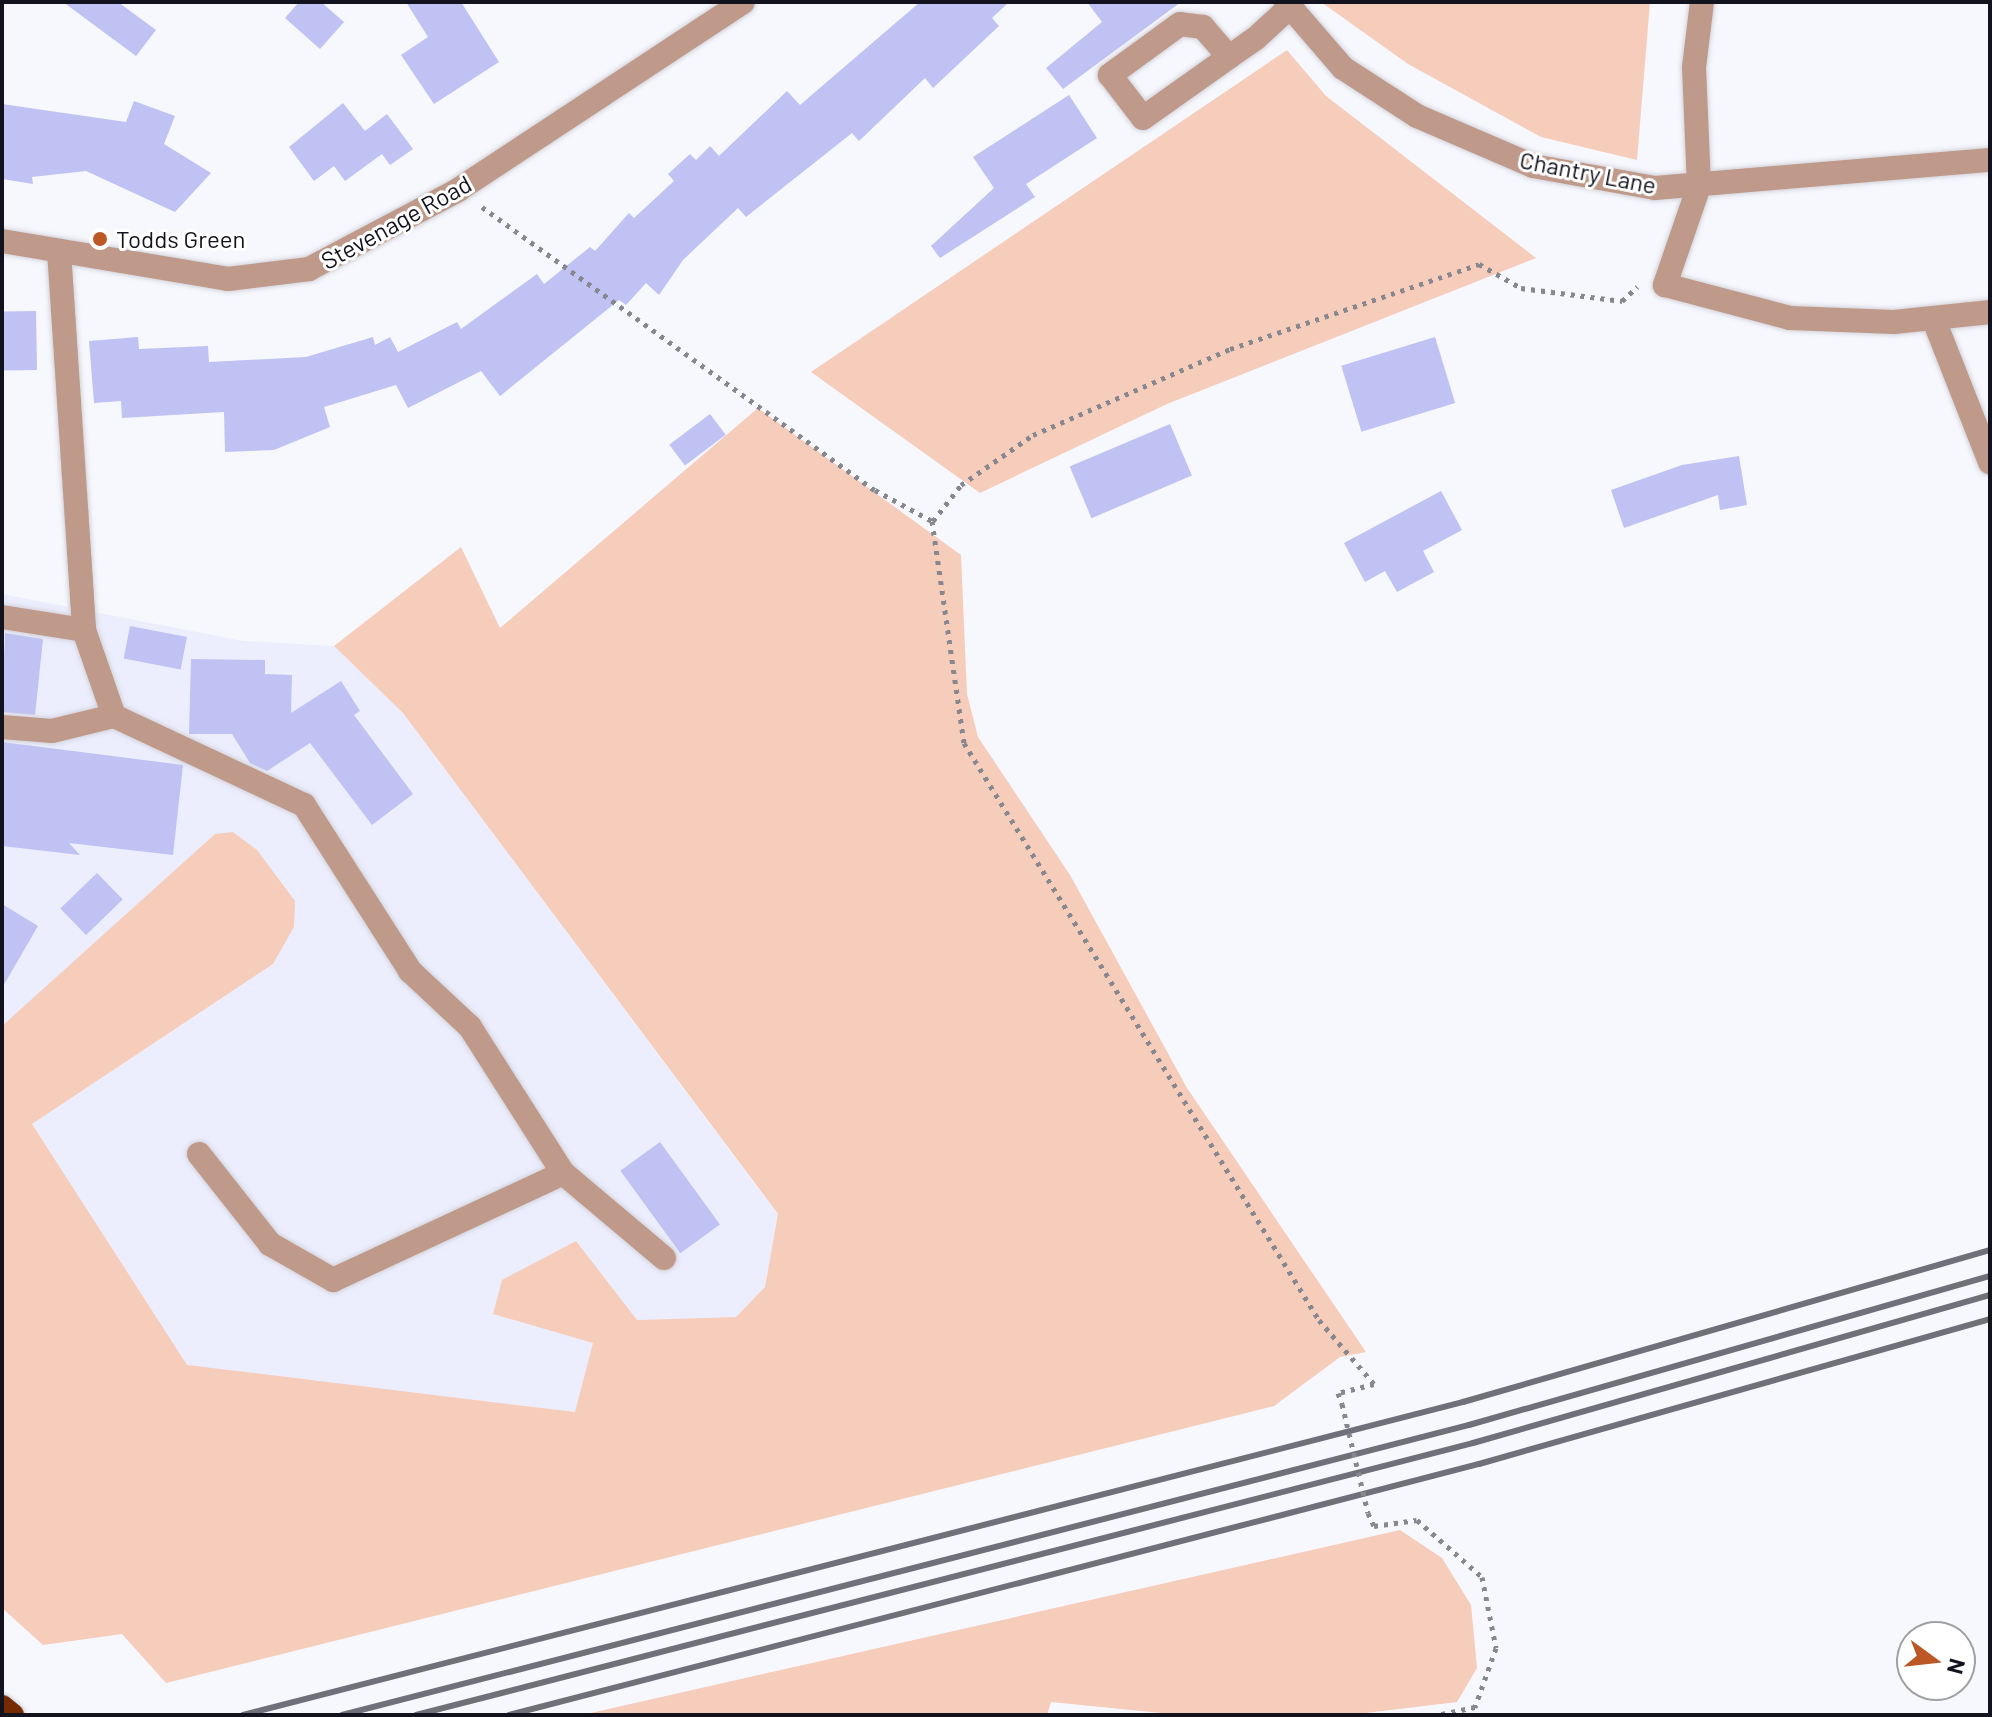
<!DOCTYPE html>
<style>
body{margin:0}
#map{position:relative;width:1992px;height:1717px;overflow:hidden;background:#f7f7fe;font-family:Barlow,sans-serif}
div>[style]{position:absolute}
.built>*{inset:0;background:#eceefe}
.green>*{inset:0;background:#f6ccbb}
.building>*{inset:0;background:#bfc2f2;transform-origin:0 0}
.path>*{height:5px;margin-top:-2.5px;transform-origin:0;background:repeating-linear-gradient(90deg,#878790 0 4px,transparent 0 10px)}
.roads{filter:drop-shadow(0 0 2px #d3d3da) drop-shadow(0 0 2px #d3d3da)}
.minor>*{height:24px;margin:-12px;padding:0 12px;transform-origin:12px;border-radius:12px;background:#bf9989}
.highway>*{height:24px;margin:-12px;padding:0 12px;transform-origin:12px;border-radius:12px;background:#742b01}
.rail>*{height:6px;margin:-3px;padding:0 3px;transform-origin:3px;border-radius:3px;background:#70707a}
.path-bridge>*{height:5px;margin-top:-2.5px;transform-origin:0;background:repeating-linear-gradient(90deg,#878790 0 4px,transparent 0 10px)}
.dots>*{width:22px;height:22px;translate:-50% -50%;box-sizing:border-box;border:4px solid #fff;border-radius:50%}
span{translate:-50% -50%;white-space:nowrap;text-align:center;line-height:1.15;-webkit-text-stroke:6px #fff;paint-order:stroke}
.street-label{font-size:24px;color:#13131f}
.poi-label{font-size:24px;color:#13131f}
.left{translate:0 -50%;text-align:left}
.frame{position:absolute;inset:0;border:4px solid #13131f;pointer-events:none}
.north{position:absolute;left:1896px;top:1621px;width:80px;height:80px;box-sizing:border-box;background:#fff;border:2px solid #a1a1a5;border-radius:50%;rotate:105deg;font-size:22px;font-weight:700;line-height:32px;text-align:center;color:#13131f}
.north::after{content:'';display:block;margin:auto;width:28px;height:36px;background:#bc5726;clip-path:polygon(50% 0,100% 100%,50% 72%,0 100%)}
</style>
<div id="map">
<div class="built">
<i style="clip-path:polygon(2px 594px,243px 641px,334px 646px,403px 713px,778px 1215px,765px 1287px,736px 1317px,637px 1320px,576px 1241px,503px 1280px,493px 1313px,594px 1343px,575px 1412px,187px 1366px,32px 1124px,273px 964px,2px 1026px)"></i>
</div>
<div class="green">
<i style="clip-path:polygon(1321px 2px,1650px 2px,1637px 160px,1541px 137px,1408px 64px)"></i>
<i style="clip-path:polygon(1287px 50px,1326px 96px,1536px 258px,1167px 404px,980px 493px,811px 372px)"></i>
<i style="clip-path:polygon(758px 408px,961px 555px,967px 694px,978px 737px,1070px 875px,1187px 1088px,1366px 1352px,1340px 1357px,1274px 1406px,166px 1683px,122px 1634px,43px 1645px,2px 1608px,2px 1026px,215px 834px,233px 832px,257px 850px,295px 901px,294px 927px,273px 964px,32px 1124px,187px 1365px,575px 1412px,593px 1343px,493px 1314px,502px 1280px,576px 1241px,637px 1320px,736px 1317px,765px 1287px,778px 1214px,403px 713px,334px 646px,461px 547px,500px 628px)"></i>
<i style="clip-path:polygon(1400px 1530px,1442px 1558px,1471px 1605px,1477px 1668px,1457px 1702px,1349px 1715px,1181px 1715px,1051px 1702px,1047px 1715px,582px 1715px)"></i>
</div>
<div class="building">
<i style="clip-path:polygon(63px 2px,118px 2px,156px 30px,136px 56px)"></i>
<i style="clip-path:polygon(299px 2px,321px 2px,344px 22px,320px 49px,285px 18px)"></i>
<i style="clip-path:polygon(406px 2px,461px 2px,499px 62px,434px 104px,401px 55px,428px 37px)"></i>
<i style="clip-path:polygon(920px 2px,1009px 2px,992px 18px,999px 26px,933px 88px,925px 78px,859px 141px,852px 133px,746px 217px,738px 208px,683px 260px,659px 295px,646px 283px,626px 305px,619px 300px,500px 396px,481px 371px,408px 408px,396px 385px,324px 407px,330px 427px,274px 450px,225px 452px,224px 412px,122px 418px,121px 401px,94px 403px,89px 341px,138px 337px,139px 349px,208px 346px,209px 362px,306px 357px,373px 337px,375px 345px,390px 337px,398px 352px,457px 322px,461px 329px,537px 274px,544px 284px,590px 247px,595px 251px,629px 213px,634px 218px,674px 181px,668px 174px,690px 154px,696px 160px,710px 146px,719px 156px,787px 91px,800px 105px)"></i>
<i style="clip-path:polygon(1087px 2px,1181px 2px,1063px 89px,1046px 68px,1102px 22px)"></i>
<i style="clip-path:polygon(1069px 95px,1097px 138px,1026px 184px,1035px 197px,940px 258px,931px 246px,994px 188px,973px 157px)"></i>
<i style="clip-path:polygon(134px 101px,175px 116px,164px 144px,211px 173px,175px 212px,86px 171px,32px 177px,33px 184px,2px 179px,2px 104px,126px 122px)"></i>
<i style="clip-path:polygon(343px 103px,365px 131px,387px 114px,413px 149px,390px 165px,382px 154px,345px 181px,334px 166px,314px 181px,289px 147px)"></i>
<i style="left:36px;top:311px;width:59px;height:34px;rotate:89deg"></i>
<i style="left:1435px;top:337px;width:69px;height:98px;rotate:73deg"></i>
<i style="left:710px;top:414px;width:26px;height:51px;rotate:53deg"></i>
<i style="left:1170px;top:424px;width:56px;height:109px;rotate:67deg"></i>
<i style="clip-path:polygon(1739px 456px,1747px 505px,1720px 510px,1718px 495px,1624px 528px,1611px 490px,1682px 465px)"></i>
<i style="clip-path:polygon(1441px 491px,1462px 530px,1423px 551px,1434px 572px,1397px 592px,1385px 571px,1365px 582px,1344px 543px)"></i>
<i style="left:130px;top:626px;width:58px;height:33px;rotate:11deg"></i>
<i style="clip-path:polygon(5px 633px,43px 639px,35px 715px,2px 712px)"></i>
<i style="clip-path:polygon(191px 659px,265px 660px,265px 674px,292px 675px,291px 713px,341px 681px,360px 711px,354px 715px,413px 794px,372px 825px,310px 743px,267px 771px,250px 763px,232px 734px,189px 734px)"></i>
<i style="clip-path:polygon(2px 742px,183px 765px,173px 855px,69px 843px,80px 855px,2px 846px)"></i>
<i style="left:97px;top:873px;width:37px;height:51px;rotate:46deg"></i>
<i style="clip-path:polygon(2px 904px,38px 926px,2px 988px)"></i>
<i style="left:660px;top:1142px;width:102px;height:49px;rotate:54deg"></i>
</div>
<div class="path">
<i style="left:482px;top:207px;width:484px;rotate:35.8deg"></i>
<i style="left:875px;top:490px;width:65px;rotate:28.5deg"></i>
<i style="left:932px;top:521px;width:224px;rotate:81.8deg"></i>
<i style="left:964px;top:743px;width:677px;rotate:58.4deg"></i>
<i style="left:1319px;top:1320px;width:84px;rotate:49.3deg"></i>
<i style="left:1374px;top:1384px;width:37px;rotate:166deg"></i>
<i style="left:1338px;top:1393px;width:12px;rotate:70deg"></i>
<i style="left:933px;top:521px;width:46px;rotate:-52.1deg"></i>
<i style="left:961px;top:485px;width:88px;rotate:-34.8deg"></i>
<i style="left:1033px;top:435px;width:215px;rotate:-23.6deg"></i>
<i style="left:1230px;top:349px;width:263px;rotate:-18.8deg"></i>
<i style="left:1479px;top:264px;width:48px;rotate:29.7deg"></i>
<i style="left:1521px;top:288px;width:102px;rotate:7.3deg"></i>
<i style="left:1622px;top:301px;width:21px;rotate:-43deg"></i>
<i style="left:1368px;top:1513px;width:14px;rotate:65deg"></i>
<i style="left:1374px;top:1526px;width:43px;rotate:-7.9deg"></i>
<i style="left:1417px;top:1520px;width:86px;rotate:41.2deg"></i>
<i style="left:1482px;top:1577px;width:72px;rotate:78.8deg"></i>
<i style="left:1496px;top:1648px;width:63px;rotate:109.6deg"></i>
<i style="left:1475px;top:1707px;width:40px;rotate:168deg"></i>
</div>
<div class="roads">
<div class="minor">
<i style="left:1286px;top:2px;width:87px;rotate:49.2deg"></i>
<i style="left:1343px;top:68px;width:88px;rotate:33deg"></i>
<i style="left:1417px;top:116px;width:126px;rotate:23.3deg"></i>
<i style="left:1533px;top:166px;width:124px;rotate:10.2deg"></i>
<i style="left:1655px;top:188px;width:336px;rotate:-4.8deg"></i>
<i style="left:1702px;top:2px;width:65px;rotate:97deg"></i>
<i style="left:1694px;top:67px;width:119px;rotate:87.6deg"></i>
<i style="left:1699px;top:186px;width:105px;rotate:109deg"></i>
<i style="left:1665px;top:285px;width:129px;rotate:14.8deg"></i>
<i style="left:1790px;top:318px;width:104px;rotate:2.2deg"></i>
<i style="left:1894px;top:322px;width:97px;rotate:-5.9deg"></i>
<i style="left:1229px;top:57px;width:40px;rotate:-131deg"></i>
<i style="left:1203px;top:27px;width:23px;rotate:-173deg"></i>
<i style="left:1180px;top:24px;width:87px;rotate:143.9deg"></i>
<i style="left:1110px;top:75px;width:54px;rotate:52.5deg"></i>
<i style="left:1143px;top:118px;width:105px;rotate:-35.3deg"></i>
<i style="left:1229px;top:57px;width:32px;rotate:-35deg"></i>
<i style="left:1255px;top:39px;width:46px;rotate:-42.4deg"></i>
<i style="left:2px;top:241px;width:229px;rotate:9.5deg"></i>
<i style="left:228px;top:279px;width:82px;rotate:-7deg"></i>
<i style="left:309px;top:269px;width:169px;rotate:-27.9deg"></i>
<i style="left:458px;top:190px;width:341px;rotate:-33.4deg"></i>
<i style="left:59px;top:251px;width:380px;rotate:86.2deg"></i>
<i style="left:84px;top:630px;width:91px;rotate:70.8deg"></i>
<i style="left:114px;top:716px;width:210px;rotate:25.1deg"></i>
<i style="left:304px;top:805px;width:197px;rotate:57.4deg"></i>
<i style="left:410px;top:971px;width:82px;rotate:43deg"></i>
<i style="left:470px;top:1027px;width:173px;rotate:57.5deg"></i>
<i style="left:563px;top:1173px;width:132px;rotate:40.1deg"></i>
<i style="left:1934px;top:320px;width:153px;rotate:68.5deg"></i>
<i style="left:2px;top:617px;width:83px;rotate:9deg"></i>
<i style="left:2px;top:727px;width:50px;rotate:4.6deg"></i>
<i style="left:52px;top:731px;width:64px;rotate:-13.6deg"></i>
<i style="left:199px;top:1154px;width:115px;rotate:51.7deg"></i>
<i style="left:270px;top:1244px;width:73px;rotate:29.7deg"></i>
<i style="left:333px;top:1280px;width:254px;rotate:-24.9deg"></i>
</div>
<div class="highway">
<i style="left:2px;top:1707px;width:13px;rotate:39deg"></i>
</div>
</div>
<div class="rail">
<i style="left:243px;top:1715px;width:1260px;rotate:-14.39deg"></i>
<i style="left:1463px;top:1402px;width:548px;rotate:-16.09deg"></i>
<i style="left:342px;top:1715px;width:1164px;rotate:-14.43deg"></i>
<i style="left:1469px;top:1425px;width:542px;rotate:-15.96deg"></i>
<i style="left:416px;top:1715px;width:1091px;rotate:-14.43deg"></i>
<i style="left:1473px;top:1443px;width:538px;rotate:-15.97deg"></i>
<i style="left:509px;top:1715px;width:1002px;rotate:-14.51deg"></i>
<i style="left:1479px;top:1464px;width:531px;rotate:-15.84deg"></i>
</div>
<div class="path-bridge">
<i style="left:1342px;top:1404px;width:112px;rotate:76.6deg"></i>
</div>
<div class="dots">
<i style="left:100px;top:239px;background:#bc5726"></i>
</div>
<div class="street-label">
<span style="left:1588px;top:172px;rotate:11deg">Chantry Lane</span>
<span style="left:396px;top:222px;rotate:-29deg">Stevenage Road</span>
</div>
<div class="poi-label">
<span class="left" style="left:116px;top:239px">Todds Green</span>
</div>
<div class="frame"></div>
<div class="north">N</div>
</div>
